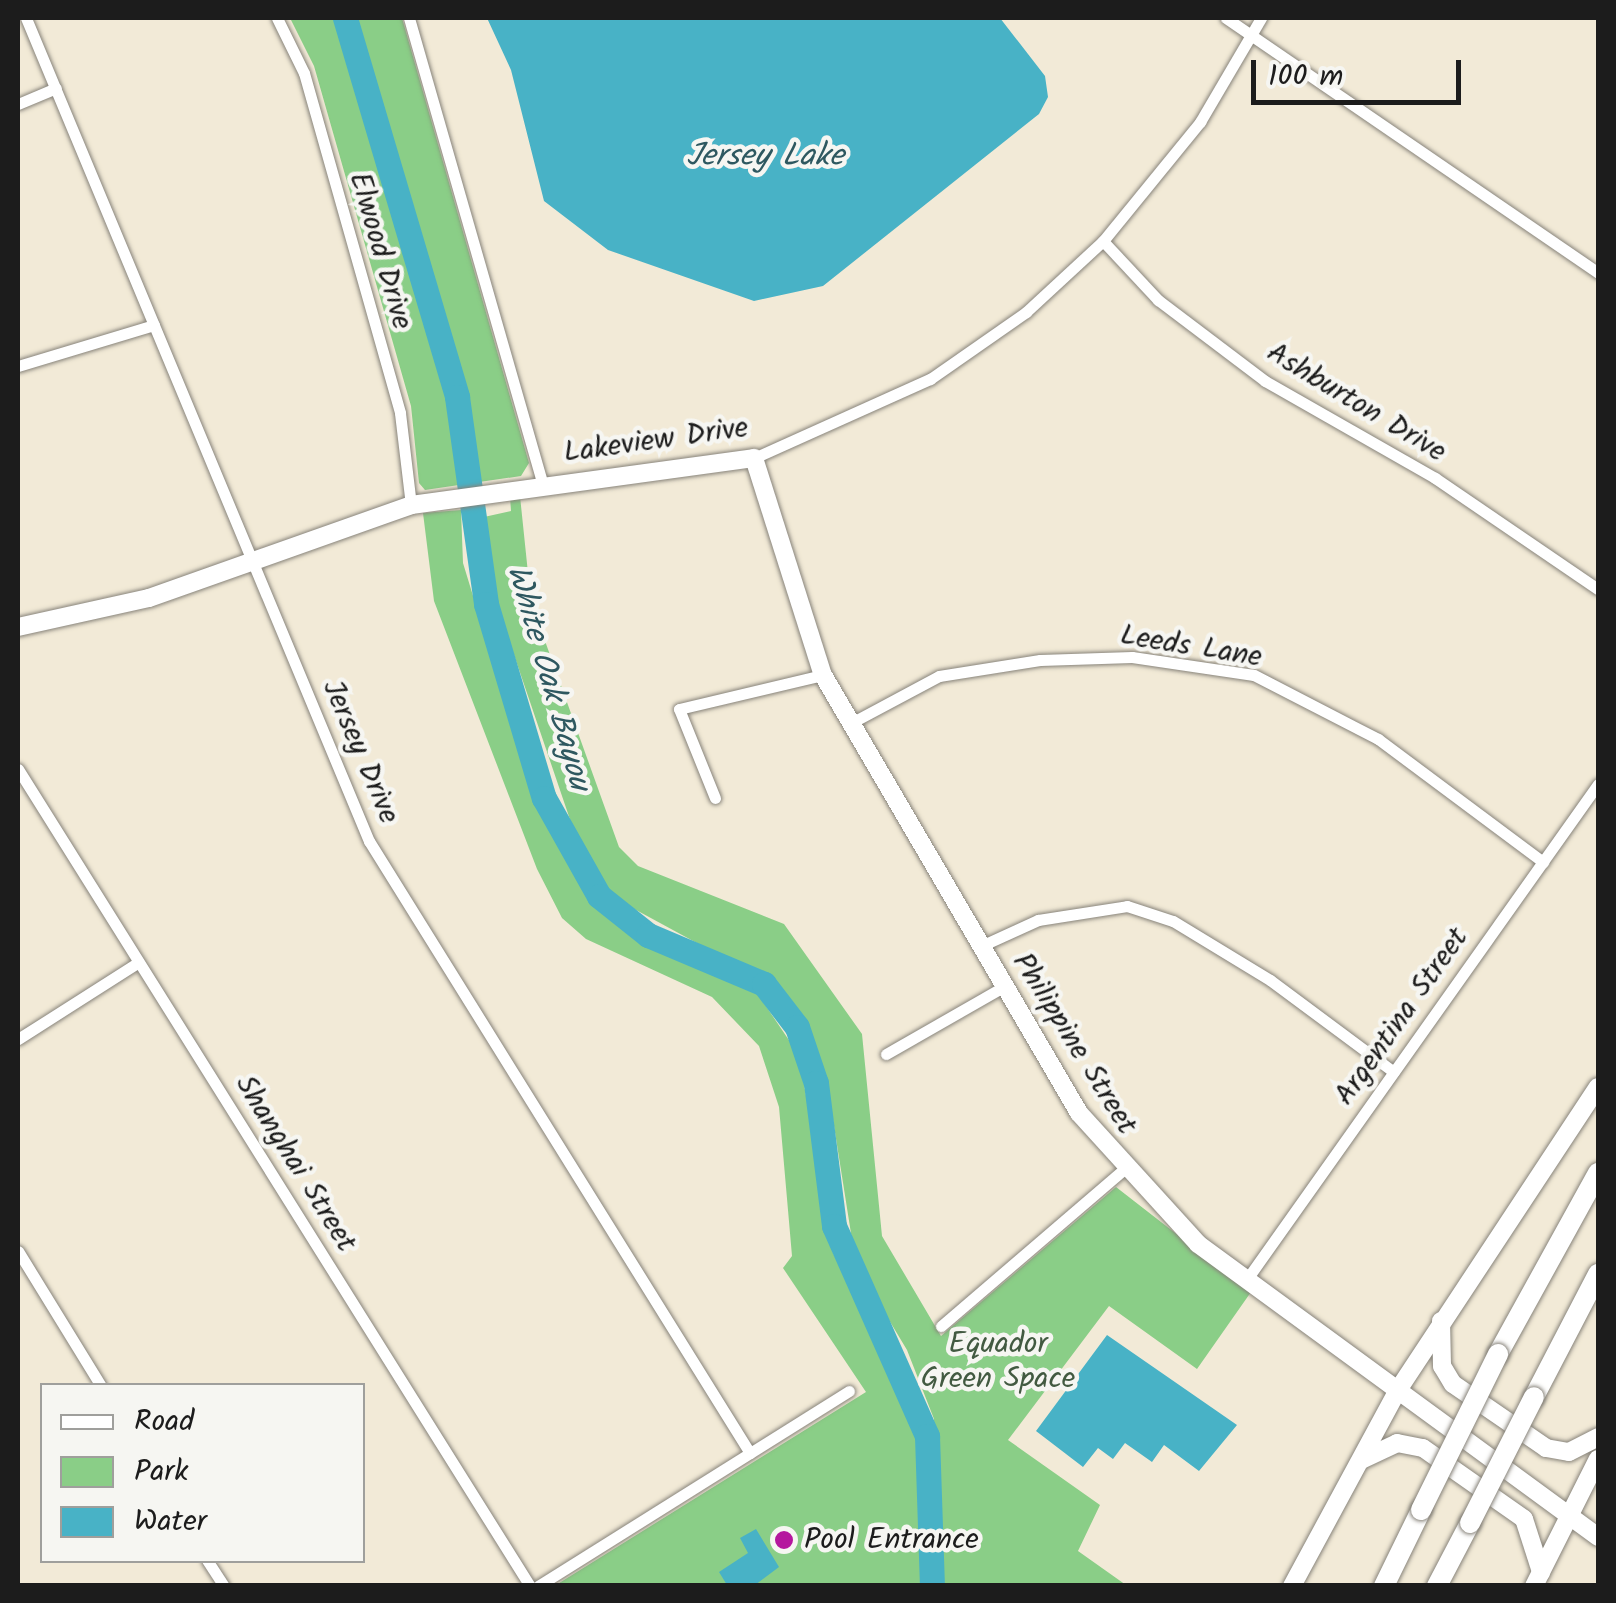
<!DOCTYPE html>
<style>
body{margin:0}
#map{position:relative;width:1616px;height:1603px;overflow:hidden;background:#f2ead7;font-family:Kalam,sans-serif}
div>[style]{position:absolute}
.green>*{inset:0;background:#8ace87}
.water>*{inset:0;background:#48b2c6}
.river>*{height:25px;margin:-12.5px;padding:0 12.5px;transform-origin:12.5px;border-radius:12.5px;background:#48b2c6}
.roads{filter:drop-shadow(0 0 2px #87837a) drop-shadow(0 0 2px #87837a)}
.street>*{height:11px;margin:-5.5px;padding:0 5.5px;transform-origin:5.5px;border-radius:5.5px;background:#fff}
.secondary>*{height:18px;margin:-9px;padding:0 9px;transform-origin:9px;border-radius:9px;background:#fff}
.highway>*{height:20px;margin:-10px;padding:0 10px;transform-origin:10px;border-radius:10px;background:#fff}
.bridges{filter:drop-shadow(0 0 2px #87837a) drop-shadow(0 0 2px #87837a)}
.highway-bridge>*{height:20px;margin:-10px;padding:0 10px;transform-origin:10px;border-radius:10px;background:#fff}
.dots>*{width:28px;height:28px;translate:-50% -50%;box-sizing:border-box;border:5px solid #f6f6f2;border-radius:50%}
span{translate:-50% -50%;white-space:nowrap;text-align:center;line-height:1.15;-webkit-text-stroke:9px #f6f6f2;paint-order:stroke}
.street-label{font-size:30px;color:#1c1c1c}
.park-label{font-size:30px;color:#425a41}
.poi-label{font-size:30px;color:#1c1c1c}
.left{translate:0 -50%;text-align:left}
.water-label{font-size:32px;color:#2e5860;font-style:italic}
.frame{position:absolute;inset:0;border:20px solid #1c1c1c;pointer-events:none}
.legend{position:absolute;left:40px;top:1383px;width:325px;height:180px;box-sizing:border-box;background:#f6f6f2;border:2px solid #9f9f9c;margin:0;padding:12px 18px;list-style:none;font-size:30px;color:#1c1c1c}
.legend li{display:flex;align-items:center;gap:20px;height:50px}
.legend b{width:50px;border:2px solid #9f9f9c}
.scale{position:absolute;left:1251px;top:60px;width:210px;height:45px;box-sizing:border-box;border:5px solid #1c1c1c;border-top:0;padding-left:12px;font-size:30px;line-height:35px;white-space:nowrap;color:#1c1c1c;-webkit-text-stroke:8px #f6f6f2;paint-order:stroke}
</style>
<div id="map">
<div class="green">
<i style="clip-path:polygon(290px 18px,402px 18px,529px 463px,521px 476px,425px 490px,419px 483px,411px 406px,314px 66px)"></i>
<i style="clip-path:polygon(520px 496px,531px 602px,619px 847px,638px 866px,784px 924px,862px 1034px,882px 1236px,941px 1336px,1116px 1187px,1251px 1292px,1197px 1369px,1109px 1306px,1008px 1440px,1100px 1505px,1078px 1551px,1126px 1585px,937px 1585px,934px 1419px,907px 1350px,856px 1265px,828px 1088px,774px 985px,614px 898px,578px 843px,495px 599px,484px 517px,511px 511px,510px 497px)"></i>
<i style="clip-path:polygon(461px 510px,463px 563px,527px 773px,595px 906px,661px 951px,755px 990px,799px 1055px,833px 1253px,908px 1398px,917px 1440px,921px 1585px,556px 1585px,866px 1392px,783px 1268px,792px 1256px,779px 1107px,759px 1046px,712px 997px,586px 939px,562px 918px,537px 869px,434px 601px,423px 513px)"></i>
</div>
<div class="water">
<i style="clip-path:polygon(487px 18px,1000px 18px,1045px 76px,1048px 97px,1039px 114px,823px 286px,754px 301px,608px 250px,544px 201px,511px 70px)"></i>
<i style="clip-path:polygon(1107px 1335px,1237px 1425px,1199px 1471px,1164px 1445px,1152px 1462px,1125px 1443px,1113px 1459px,1098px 1448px,1083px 1467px,1036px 1431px)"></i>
<i style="clip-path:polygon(756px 1529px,779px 1567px,755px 1585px,727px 1585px,719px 1572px,748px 1553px,740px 1538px)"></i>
</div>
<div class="river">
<i style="left:345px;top:18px;width:395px;rotate:73.5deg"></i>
<i style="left:457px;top:397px;width:209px;rotate:82deg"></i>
<i style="left:486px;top:604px;width:202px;rotate:73.4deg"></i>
<i style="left:544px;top:798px;width:112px;rotate:60.7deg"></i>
<i style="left:599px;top:896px;width:63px;rotate:38.5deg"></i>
<i style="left:648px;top:935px;width:126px;rotate:22.9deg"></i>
<i style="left:764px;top:984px;width:54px;rotate:52.5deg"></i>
<i style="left:797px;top:1027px;width:59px;rotate:71.3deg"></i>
<i style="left:816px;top:1083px;width:144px;rotate:82.8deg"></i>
<i style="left:834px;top:1226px;width:230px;rotate:66.1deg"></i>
<i style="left:927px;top:1436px;width:150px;rotate:88.1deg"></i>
</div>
<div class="roads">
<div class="street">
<i style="left:26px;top:18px;width:892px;rotate:67.38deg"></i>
<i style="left:369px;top:841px;width:721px;rotate:58.1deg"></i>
<i style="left:277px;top:18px;width:61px;rotate:63.9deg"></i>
<i style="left:304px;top:73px;width:353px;rotate:74.2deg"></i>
<i style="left:400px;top:413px;width:93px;rotate:83.2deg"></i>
<i style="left:409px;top:18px;width:486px;rotate:74deg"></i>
<i style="left:1226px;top:18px;width:451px;rotate:34.4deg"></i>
<i style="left:18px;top:104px;width:41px;rotate:-22.8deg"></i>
<i style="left:1103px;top:241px;width:81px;rotate:47deg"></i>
<i style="left:1158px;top:300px;width:134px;rotate:37.1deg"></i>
<i style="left:1265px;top:381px;width:196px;rotate:29.7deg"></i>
<i style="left:1435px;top:478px;width:197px;rotate:34.3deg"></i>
<i style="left:18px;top:366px;width:142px;rotate:-16.8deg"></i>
<i style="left:754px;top:458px;width:193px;rotate:-24.2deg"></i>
<i style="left:930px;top:379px;width:117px;rotate:-34.9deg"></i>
<i style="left:1026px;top:312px;width:105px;rotate:-42.7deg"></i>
<i style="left:1103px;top:241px;width:154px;rotate:-50.8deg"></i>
<i style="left:1200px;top:122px;width:121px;rotate:-59.6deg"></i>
<i style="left:851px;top:723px;width:100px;rotate:-28.1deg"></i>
<i style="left:939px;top:676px;width:102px;rotate:-9deg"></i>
<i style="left:1040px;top:660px;width:92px;rotate:-1.9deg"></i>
<i style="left:1132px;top:657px;width:123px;rotate:8.4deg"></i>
<i style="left:1254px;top:675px;width:140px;rotate:27.3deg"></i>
<i style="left:1378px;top:739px;width:206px;rotate:36.7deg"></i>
<i style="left:18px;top:769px;width:964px;rotate:57.93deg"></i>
<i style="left:715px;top:798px;width:96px;rotate:-112deg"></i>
<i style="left:679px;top:709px;width:148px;rotate:-13.3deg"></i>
<i style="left:981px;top:946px;width:63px;rotate:-24.5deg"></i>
<i style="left:1038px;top:920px;width:90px;rotate:-8.9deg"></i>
<i style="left:1127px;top:906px;width:48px;rotate:18.1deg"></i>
<i style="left:1173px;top:921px;width:114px;rotate:31.3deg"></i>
<i style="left:1270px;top:980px;width:154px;rotate:36.6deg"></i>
<i style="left:18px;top:1039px;width:143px;rotate:-32.5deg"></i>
<i style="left:886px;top:1054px;width:135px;rotate:-29.8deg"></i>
<i style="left:18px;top:1251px;width:158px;rotate:58.4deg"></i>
<i style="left:1247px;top:1279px;width:607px;rotate:-54.66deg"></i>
<i style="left:941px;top:1326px;width:240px;rotate:-40.6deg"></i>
<i style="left:207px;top:1560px;width:31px;rotate:57deg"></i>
<i style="left:538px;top:1586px;width:367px;rotate:-32.1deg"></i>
</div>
<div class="secondary">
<i style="left:18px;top:627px;width:134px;rotate:-12.5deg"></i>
<i style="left:149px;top:598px;width:278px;rotate:-19.5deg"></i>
<i style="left:411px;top:505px;width:346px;rotate:-7.8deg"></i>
<i style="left:754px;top:458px;width:228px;rotate:72.4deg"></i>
<i style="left:823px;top:675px;width:507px;rotate:59.69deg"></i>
<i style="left:1079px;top:1113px;width:177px;rotate:47.7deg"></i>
<i style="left:1198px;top:1244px;width:496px;rotate:36.2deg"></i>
<i style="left:1441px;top:1321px;width:45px;rotate:88.7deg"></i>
<i style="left:1442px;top:1366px;width:21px;rotate:59deg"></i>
<i style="left:1453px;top:1384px;width:113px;rotate:34.5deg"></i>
<i style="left:1546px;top:1448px;width:23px;rotate:10deg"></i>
<i style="left:1569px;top:1452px;width:33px;rotate:-27deg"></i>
<i style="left:1361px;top:1460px;width:40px;rotate:-25deg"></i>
<i style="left:1397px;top:1443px;width:26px;rotate:11deg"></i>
<i style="left:1423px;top:1448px;width:123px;rotate:35.1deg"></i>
<i style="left:1524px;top:1519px;width:56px;rotate:72.2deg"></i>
<i style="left:1292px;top:1586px;width:223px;rotate:-61.6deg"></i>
<i style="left:1398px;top:1390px;width:363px;rotate:-56.6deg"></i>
<i style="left:1534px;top:1586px;width:142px;rotate:-63.3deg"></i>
</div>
<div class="highway">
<i style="left:1498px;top:1354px;width:207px;rotate:-61.1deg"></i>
<i style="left:1534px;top:1397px;width:139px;rotate:-62.5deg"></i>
<i style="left:1384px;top:1586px;width:85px;rotate:-64deg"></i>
<i style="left:1437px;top:1586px;width:71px;rotate:-62.4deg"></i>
</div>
</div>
<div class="bridges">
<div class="highway-bridge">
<i style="left:1421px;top:1510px;width:174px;rotate:-63.7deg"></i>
<i style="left:1470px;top:1523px;width:141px;rotate:-63.1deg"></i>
</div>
</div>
<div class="dots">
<i style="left:784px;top:1540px;background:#b5179e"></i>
</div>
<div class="street-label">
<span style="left:380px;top:251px;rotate:74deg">Elwood Drive</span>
<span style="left:1356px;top:403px;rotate:31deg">Ashburton Drive</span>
<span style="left:656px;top:441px;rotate:-8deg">Lakeview Drive</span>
<span style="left:1191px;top:647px;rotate:9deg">Leeds Lane</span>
<span style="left:360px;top:752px;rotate:67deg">Jersey Drive</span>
<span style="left:1402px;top:1017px;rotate:-55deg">Argentina Street</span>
<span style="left:1074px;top:1044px;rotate:58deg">Philippine Street</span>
<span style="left:295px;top:1164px;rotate:58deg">Shanghai Street</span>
</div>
<div class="park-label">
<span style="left:998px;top:1361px">Equador<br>Green Space</span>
</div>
<div class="poi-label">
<span class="left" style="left:804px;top:1540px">Pool Entrance</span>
</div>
<div class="water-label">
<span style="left:765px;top:157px">Jersey Lake</span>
<span style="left:547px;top:678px;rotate:74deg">White Oak Bayou</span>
</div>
<div class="frame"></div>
<ul class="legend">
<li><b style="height:12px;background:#fff"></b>Road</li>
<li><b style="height:28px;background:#8ace87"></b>Park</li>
<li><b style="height:28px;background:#48b2c6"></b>Water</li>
</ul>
<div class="scale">100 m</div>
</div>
